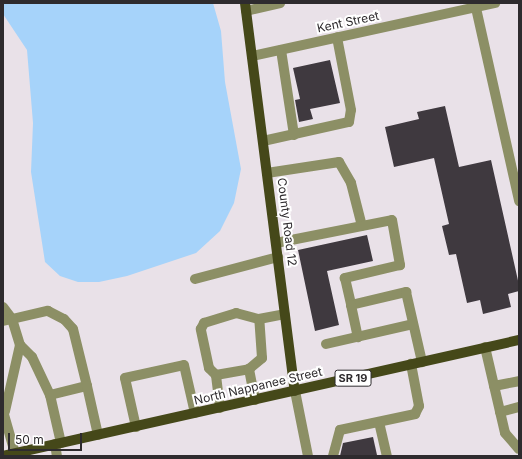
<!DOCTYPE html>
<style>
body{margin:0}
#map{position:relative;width:522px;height:459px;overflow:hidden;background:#e9e1e8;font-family:Inter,sans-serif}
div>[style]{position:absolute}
.water>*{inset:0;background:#a6d3fa}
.building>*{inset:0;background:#3f393f}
.minor>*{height:10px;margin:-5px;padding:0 5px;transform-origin:5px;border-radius:5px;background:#8c8f65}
.major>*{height:10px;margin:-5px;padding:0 5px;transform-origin:5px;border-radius:5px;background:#454819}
span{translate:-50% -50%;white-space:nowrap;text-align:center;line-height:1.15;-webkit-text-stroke:4px #fff;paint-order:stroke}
.shield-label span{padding:1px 3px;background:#fff;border:1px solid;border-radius:3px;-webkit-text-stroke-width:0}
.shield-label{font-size:11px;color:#2e2b2e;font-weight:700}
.street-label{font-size:12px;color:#2e2b2e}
.frame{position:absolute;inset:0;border:4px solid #2e2b2e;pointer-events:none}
.scale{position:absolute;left:8px;top:433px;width:74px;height:18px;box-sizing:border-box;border:2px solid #2e2b2e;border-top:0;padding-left:5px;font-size:12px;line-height:14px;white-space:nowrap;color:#2e2b2e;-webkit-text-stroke:3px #fff;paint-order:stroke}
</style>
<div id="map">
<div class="water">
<i style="clip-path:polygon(3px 3px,213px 3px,221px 31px,225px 82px,241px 169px,234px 203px,220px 231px,196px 253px,127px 276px,99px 282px,78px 282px,60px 276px,45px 262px,31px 172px,33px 123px,27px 50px,3px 14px)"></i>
</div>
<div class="building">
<i style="clip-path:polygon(330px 60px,340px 103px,310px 109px,313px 119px,299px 122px,295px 100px,300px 99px,293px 68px)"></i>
<i style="clip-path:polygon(445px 106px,459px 167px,491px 160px,519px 285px,519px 291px,508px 294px,511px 307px,483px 314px,480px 300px,467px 303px,456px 254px,449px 255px,442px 226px,449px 224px,434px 158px,394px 167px,385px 127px,419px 119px,417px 112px)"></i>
<i style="clip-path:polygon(367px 235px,373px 261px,327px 271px,339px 325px,315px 331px,298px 250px)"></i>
<i style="clip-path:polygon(373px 437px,377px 455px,340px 456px,343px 443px)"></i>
</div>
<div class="minor">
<i style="left:476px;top:8px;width:198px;rotate:77.4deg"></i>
<i style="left:246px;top:11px;width:35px;rotate:-13deg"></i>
<i style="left:281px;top:50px;width:86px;rotate:81.3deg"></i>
<i style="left:252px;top:56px;width:249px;rotate:-12.3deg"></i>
<i style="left:263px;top:141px;width:88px;rotate:-12.5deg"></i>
<i style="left:349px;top:122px;width:12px;rotate:-81deg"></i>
<i style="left:351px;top:110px;width:74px;rotate:-100.9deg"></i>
<i style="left:267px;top:173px;width:73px;rotate:-8.7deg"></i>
<i style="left:339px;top:162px;width:24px;rotate:60deg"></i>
<i style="left:351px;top:183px;width:44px;rotate:75.7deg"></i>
<i style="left:276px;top:243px;width:118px;rotate:-11.2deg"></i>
<i style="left:392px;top:220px;width:46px;rotate:79.9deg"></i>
<i style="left:400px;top:265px;width:57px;rotate:166.7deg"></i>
<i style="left:345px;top:278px;width:28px;rotate:77deg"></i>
<i style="left:351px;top:305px;width:57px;rotate:-13.3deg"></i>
<i style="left:406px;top:292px;width:72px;rotate:77.1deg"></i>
<i style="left:195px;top:279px;width:86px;rotate:-14.8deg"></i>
<i style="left:351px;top:305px;width:33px;rotate:78deg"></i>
<i style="left:3px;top:307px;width:15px;rotate:53deg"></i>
<i style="left:12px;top:319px;width:37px;rotate:-13deg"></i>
<i style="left:48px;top:311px;width:18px;rotate:27deg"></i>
<i style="left:64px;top:319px;width:13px;rotate:48deg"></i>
<i style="left:73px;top:329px;width:59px;rotate:76.2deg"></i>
<i style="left:3px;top:321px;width:9px;rotate:-13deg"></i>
<i style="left:12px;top:319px;width:27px;rotate:73deg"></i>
<i style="left:20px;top:345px;width:68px;rotate:102.8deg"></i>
<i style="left:326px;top:344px;width:89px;rotate:-12.9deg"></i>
<i style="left:20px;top:345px;width:17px;rotate:45deg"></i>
<i style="left:32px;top:357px;width:42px;rotate:64.7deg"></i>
<i style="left:485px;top:347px;width:88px;rotate:76.9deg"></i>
<i style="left:505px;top:433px;width:21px;rotate:49deg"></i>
<i style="left:216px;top:375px;width:34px;rotate:-10deg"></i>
<i style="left:494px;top:386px;width:25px;rotate:-11deg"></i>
<i style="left:295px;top:391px;width:66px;rotate:78.7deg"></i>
<i style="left:255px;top:400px;width:32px;rotate:-101deg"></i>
<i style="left:249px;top:369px;width:17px;rotate:-40deg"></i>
<i style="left:262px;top:358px;width:39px;rotate:-94deg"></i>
<i style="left:220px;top:408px;width:33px;rotate:-97deg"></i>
<i style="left:216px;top:375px;width:10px;rotate:-135deg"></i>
<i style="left:209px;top:368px;width:40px;rotate:-102deg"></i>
<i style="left:201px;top:329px;width:7px;rotate:-63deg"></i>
<i style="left:204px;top:323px;width:34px;rotate:-17deg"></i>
<i style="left:236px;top:313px;width:24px;rotate:15deg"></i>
<i style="left:259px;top:319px;width:26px;rotate:-11deg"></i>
<i style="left:3px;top:411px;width:44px;rotate:74.1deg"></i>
<i style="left:500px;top:412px;width:20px;rotate:-15deg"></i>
<i style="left:379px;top:422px;width:35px;rotate:77deg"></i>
<i style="left:136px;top:427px;width:50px;rotate:-102.7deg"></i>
<i style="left:125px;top:378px;width:60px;rotate:-12.4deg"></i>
<i style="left:184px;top:365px;width:49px;rotate:77.1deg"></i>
<i style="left:61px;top:443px;width:49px;rotate:-102.9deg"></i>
<i style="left:50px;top:395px;width:38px;rotate:-14deg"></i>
<i style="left:87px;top:386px;width:50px;rotate:77.3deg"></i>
<i style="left:55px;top:444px;width:12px;rotate:81deg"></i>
<i style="left:333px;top:456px;width:27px;rotate:-75deg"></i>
<i style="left:340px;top:430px;width:77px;rotate:-12deg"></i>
<i style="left:415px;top:414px;width:9px;rotate:-63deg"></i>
<i style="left:419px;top:406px;width:43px;rotate:-100.8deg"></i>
</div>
<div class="major">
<i style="left:245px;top:3px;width:391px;rotate:82.7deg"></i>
<i style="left:3px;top:456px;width:529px;rotate:-12.67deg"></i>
</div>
<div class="shield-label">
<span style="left:353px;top:378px">SR 19</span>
</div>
<div class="street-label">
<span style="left:348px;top:22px;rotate:-12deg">Kent Street</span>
<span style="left:287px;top:222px;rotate:83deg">County Road 12</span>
<span style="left:258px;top:386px;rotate:-13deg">North Nappanee Street</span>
</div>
<div class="frame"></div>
<div class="scale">50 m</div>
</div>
